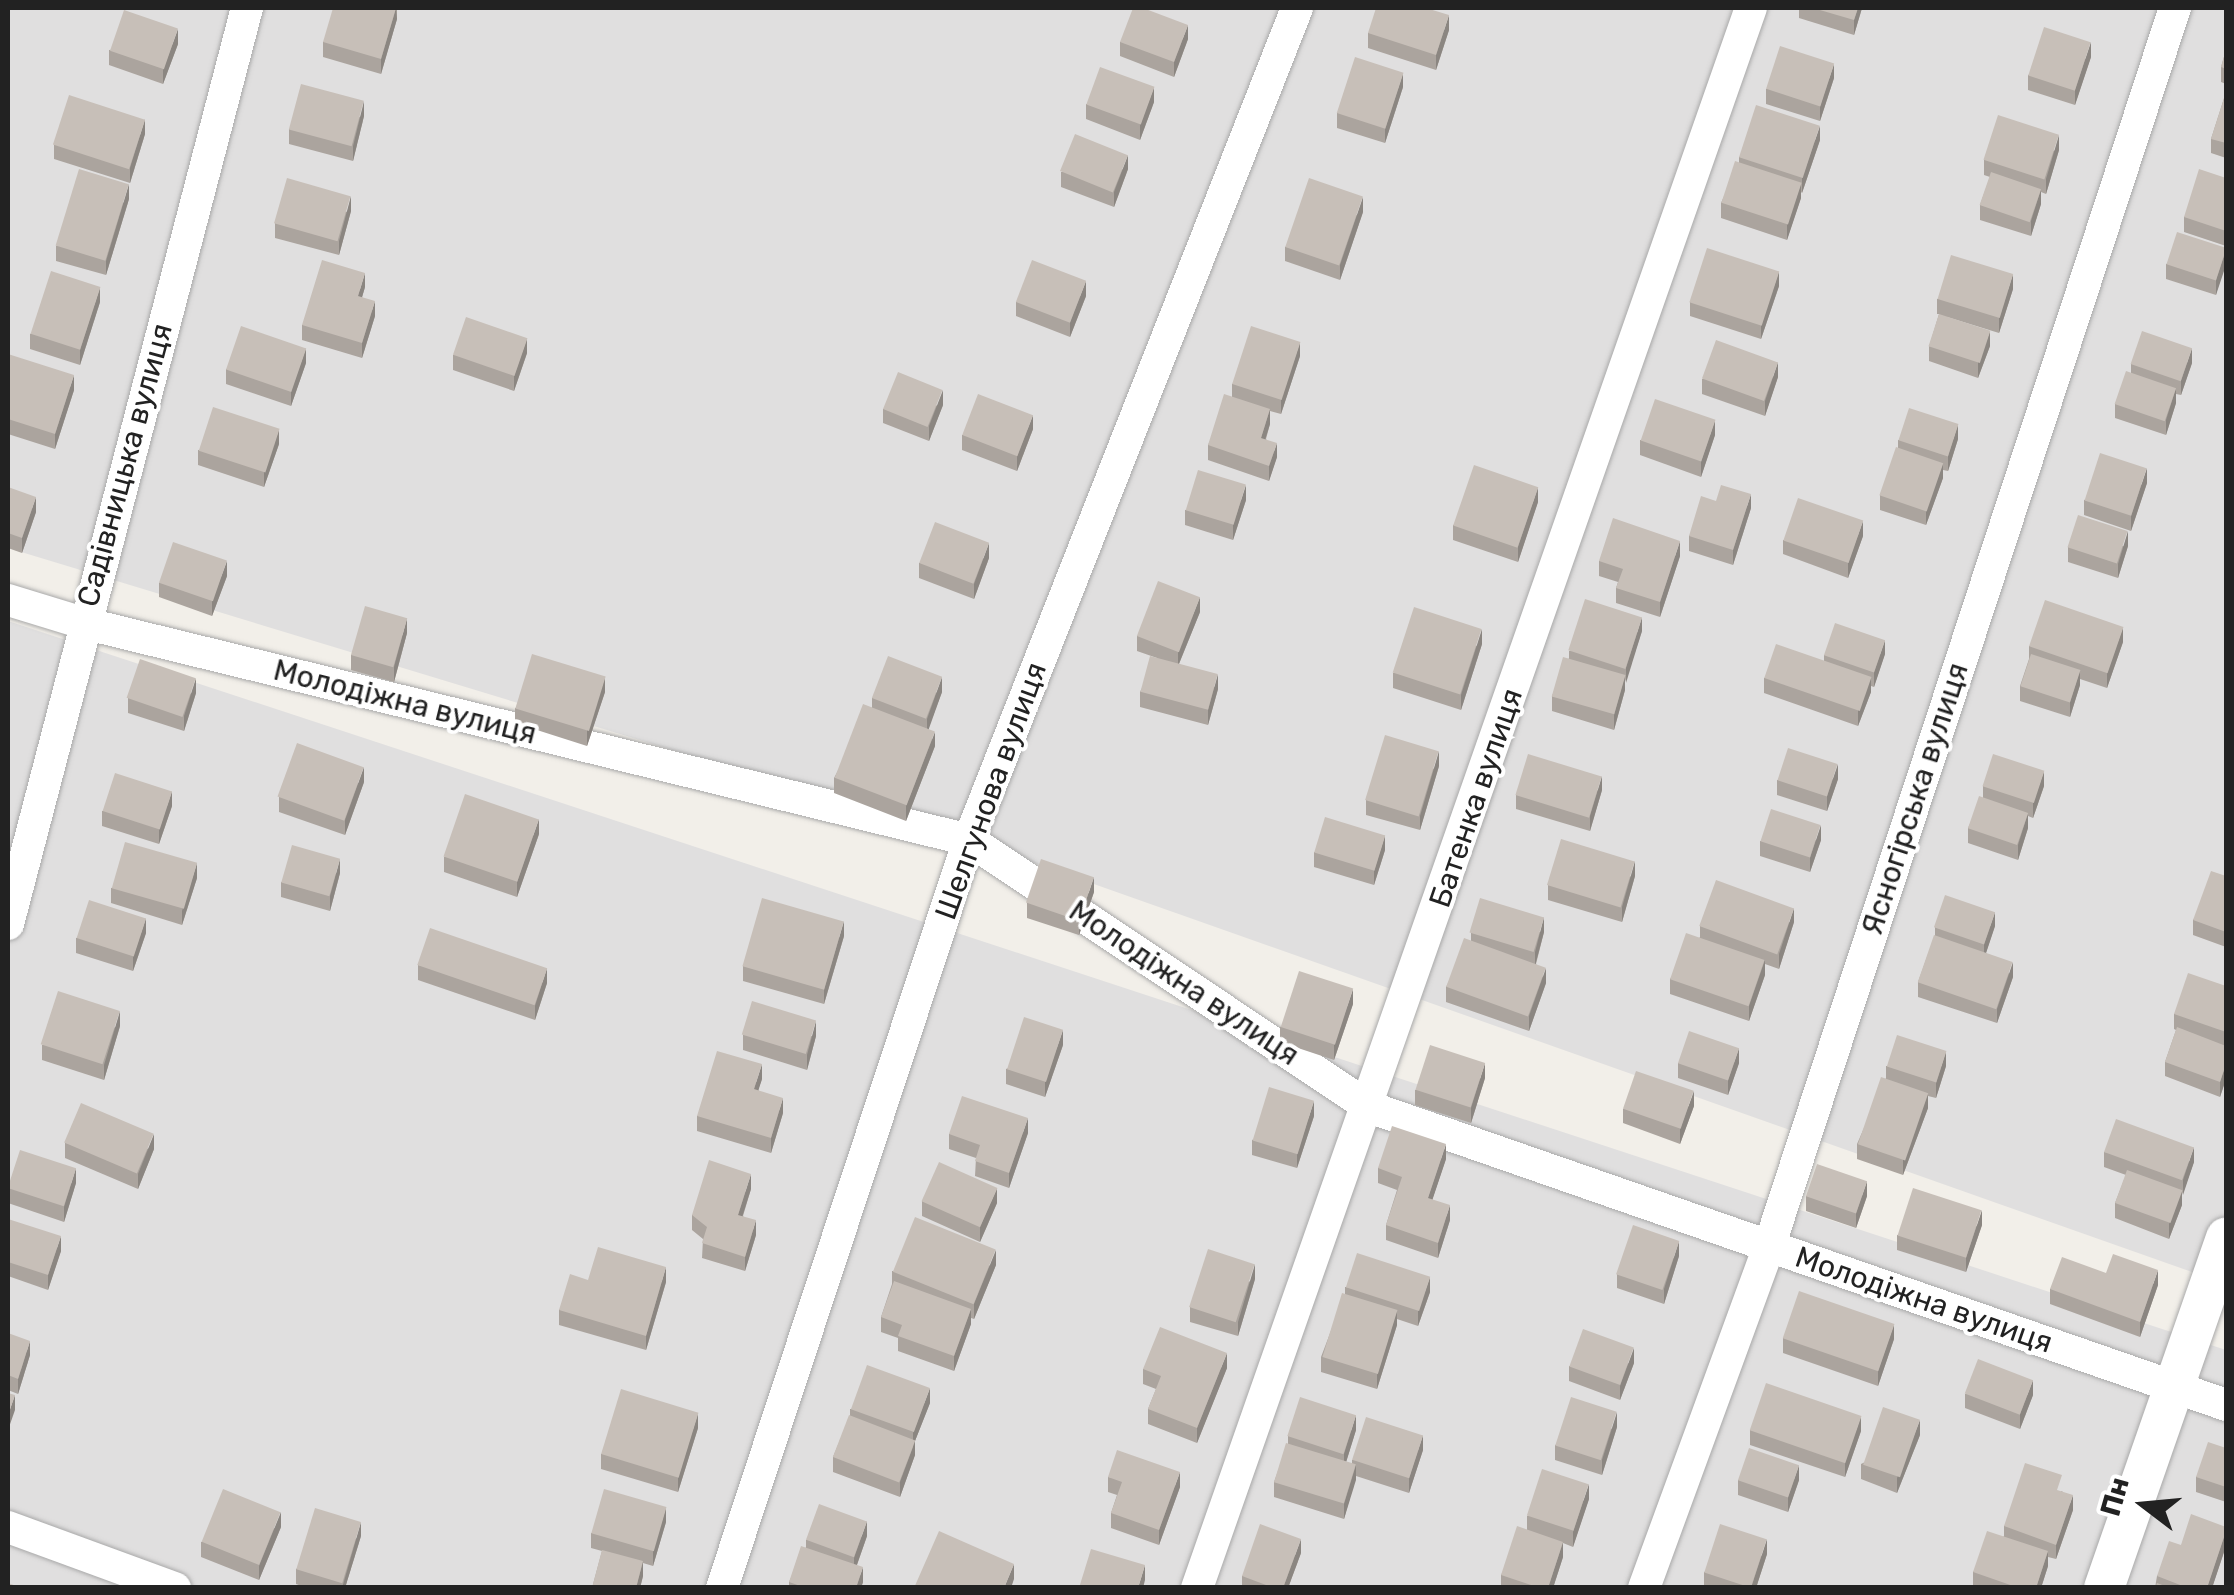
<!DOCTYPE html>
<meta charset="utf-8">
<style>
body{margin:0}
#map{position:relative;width:2234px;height:1595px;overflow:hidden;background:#f2efe9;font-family:Rubik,sans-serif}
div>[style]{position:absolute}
.residential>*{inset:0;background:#e0dfdf}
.roads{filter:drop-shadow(0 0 2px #a9a9a9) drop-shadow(0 0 2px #a9a9a9)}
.minor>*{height:32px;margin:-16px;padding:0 16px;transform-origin:16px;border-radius:16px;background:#fff}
.tertiary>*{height:40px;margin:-20px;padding:0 20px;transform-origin:20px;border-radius:20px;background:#fff}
.wall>*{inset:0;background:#aba49e}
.shaded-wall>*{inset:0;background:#8b8681}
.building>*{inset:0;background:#c7bfb8;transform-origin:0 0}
span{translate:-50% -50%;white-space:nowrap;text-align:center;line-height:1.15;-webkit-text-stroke:8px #fff;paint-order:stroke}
.street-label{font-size:30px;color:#222}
.frame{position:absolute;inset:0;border:10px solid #222;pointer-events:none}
.north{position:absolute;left:2094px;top:1455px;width:100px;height:100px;-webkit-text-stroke:8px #fff;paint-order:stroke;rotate:286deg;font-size:28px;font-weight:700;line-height:40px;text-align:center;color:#222}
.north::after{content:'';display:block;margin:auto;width:35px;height:45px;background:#222;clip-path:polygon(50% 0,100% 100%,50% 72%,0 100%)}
</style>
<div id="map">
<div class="residential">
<i style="clip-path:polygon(8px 8px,2226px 8px,2226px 1284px,969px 840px,8px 548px)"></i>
<i style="clip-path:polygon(8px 621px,2226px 1350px,2226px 1587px,8px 1587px)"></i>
</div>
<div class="roads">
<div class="minor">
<i style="left:8px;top:600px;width:78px;rotate:17deg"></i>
<i style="left:83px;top:623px;width:912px;rotate:13.76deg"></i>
<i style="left:969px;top:840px;width:481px;rotate:33.7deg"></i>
<i style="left:1369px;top:1107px;width:907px;rotate:19.17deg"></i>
<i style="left:8px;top:924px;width:947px;rotate:-75.38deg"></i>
<i style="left:8px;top:1527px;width:178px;rotate:20.1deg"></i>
<i style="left:722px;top:1588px;width:788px;rotate:-71.73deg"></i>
<i style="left:969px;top:840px;width:894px;rotate:-68.48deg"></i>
<i style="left:1197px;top:1588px;width:1674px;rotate:-70.68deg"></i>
<i style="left:1644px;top:1588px;width:363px;rotate:-69.9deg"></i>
<i style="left:1769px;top:1247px;width:1304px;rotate:-71.86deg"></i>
</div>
<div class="tertiary">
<i style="left:2104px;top:1588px;width:371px;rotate:-70.8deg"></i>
</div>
</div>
<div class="wall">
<i style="clip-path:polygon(397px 8px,397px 19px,381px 74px,323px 57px,323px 42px)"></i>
<i style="clip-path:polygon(1799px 8px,1862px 8px,1854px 35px,1799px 18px)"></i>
<i style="clip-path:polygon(1449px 30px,1436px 70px,1368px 48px,1368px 33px)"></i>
<i style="clip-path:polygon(1188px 39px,1174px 77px,1120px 56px,1120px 42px)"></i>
<i style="clip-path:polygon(178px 44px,163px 84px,109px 65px,109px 50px)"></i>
<i style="clip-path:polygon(2226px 50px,2226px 84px,2221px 82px,2221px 67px)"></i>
<i style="clip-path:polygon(2091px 57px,2075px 105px,2028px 90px,2028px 75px)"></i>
<i style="clip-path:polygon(1834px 78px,1820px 121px,1766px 104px,1766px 89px)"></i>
<i style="clip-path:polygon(1403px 87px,1385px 143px,1337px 128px,1337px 113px)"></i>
<i style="clip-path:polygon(2226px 92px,2226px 158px,2211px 153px,2211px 139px)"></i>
<i style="clip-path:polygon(1154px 102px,1140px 140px,1086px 119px,1086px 104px)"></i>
<i style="clip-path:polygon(364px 116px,353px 161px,289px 144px,289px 129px)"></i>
<i style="clip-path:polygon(145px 134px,130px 183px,54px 159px,54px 145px)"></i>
<i style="clip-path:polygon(1820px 140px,1802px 193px,1801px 192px,1801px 198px,1787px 240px,1721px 218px,1721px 203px,1739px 163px,1739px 157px)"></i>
<i style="clip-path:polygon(2059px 150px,2046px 194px,2041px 192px,2041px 204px,2031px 236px,1980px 220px,1980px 205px,1990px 177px,1984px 175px,1984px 160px)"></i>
<i style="clip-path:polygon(1128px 169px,1114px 207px,1061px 187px,1061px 172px)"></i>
<i style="clip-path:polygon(2226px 178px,2226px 246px,2184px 232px,2184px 217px)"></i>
<i style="clip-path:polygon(129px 199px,106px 275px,56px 261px,56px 246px)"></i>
<i style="clip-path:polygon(351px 211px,339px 255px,275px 238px,275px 223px)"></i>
<i style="clip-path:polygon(1363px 212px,1340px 280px,1285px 261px,1285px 247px)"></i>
<i style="clip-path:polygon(2226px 248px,2216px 295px,2166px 279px,2166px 264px)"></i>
<i style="clip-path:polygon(1779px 286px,1761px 339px,1690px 316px,1690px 302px)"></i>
<i style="clip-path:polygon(365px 287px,362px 297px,375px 316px,362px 358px,302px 340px,302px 325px)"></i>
<i style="clip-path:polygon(2013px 289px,1999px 333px,1947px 317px,1990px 346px,1978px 378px,1929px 361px,1929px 347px,1939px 314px,1937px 314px,1937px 299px)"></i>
<i style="clip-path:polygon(1086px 296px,1070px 337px,1016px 316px,1016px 302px)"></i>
<i style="clip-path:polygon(100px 302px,80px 365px,30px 349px,30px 334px)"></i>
<i style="clip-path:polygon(527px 353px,514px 391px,453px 370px,453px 355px)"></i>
<i style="clip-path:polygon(8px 354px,74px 390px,55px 449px,8px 434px)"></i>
<i style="clip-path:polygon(1300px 356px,1281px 414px,1270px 411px,1270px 424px,1266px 439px,1277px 457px,1269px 481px,1208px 460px,1208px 445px,1232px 397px,1232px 384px)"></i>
<i style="clip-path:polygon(306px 363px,291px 406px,226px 384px,226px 369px)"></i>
<i style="clip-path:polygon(2192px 363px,2181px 395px,2176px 394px,2176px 403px,2166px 435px,2115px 418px,2115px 404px,2131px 373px,2131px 364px)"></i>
<i style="clip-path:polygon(1778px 377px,1765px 416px,1702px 394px,1702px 379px)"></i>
<i style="clip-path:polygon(943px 405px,929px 441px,883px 423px,883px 409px)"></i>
<i style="clip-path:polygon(1033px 429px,1017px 471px,962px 450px,962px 435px)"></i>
<i style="clip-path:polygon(1715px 435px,1701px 477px,1640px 455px,1640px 440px)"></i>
<i style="clip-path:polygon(1958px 439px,1948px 471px,1943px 470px,1943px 478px,1926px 525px,1880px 510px,1880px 495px,1898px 448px,1898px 440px)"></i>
<i style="clip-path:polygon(279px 444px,264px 487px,198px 465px,198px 450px)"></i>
<i style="clip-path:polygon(2147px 483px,2131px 531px,2084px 515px,2084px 500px)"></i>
<i style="clip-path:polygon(8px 487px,36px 512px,22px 553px,8px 548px)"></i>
<i style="clip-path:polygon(1246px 500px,1233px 540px,1185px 525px,1185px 510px)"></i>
<i style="clip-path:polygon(1716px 501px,1751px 508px,1733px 565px,1689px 551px,1689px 536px)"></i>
<i style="clip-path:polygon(1538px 502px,1518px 562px,1453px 540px,1453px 525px)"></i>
<i style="clip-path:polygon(1863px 536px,1848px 578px,1783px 554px,1783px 540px)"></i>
<i style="clip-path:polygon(2128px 546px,2118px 578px,2068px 562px,2068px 547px)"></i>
<i style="clip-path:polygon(1680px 556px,1660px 617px,1616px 603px,1616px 588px,1618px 582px,1599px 576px,1599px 561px)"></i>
<i style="clip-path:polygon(989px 558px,974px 599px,919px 578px,919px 563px)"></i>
<i style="clip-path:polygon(227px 576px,212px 616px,159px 597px,159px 583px)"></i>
<i style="clip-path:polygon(1200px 612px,1179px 664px,1218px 689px,1208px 725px,1140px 707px,1140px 692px,1157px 658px,1137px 651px,1137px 636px)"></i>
<i style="clip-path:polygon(1642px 631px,1625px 682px,1625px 690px,1614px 730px,1552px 711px,1552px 696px,1569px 658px,1569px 651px)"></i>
<i style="clip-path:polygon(407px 633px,394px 682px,351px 670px,351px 655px)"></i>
<i style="clip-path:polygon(2123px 642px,2107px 688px,2080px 679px,2080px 685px,2070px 717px,2020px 701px,2020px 686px,2029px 659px,2029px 646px)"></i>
<i style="clip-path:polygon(1482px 644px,1461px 710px,1393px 688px,1393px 673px)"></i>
<i style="clip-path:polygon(1885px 654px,1874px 687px,1871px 686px,1871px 692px,1858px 726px,1764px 693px,1764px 678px,1824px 661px,1824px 655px)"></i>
<i style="clip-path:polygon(605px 692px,587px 746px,515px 723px,515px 708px)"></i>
<i style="clip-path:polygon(942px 692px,928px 729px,935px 746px,906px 821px,834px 793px,834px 778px,872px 707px,872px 698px)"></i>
<i style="clip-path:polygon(196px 693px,184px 731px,128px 713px,128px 698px)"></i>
<i style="clip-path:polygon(1439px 766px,1420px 830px,1366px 815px,1366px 800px)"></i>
<i style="clip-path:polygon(1838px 779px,1827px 811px,1777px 795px,1777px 780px)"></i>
<i style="clip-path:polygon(364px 782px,345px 835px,279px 812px,279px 797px)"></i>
<i style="clip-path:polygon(1983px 786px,2044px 786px,2033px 818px,2028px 816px,2028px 828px,2018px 860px,1968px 843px,1968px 828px,1983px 798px)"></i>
<i style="clip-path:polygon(1602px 790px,1590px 831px,1516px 809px,1516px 795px)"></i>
<i style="clip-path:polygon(172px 806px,159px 844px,102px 826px,102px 811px)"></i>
<i style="clip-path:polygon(539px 834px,517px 897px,444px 872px,444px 857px)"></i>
<i style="clip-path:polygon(1821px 840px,1810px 872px,1760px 856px,1760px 841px)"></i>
<i style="clip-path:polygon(1385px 850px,1374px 885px,1314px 867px,1314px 852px)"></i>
<i style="clip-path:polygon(340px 873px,330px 911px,281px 897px,281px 882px)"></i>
<i style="clip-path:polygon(1635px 876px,1622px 922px,1548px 900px,1548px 885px)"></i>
<i style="clip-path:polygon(2226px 876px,2226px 947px,2193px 935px,2193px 920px)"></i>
<i style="clip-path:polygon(197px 878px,182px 925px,111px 903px,111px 888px)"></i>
<i style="clip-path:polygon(1094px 892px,1079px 935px,1027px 918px,1027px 903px)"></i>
<i style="clip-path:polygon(1794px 922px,1779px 969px,1765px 964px,1765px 975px,1749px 1021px,1670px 994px,1670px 979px,1700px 937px,1700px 926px)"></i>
<i style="clip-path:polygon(1995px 926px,1986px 953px,2013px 977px,1997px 1023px,1918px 997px,1918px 982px,1935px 935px,1935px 927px)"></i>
<i style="clip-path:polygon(1544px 932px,1536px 964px,1546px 983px,1529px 1031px,1446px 1002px,1446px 987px,1471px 941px,1471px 933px)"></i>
<i style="clip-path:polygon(146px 933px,133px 971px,76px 953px,76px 938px)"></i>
<i style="clip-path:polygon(844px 936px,824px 1004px,743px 981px,743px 966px)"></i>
<i style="clip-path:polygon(418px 965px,547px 983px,535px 1020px,418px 980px)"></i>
<i style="clip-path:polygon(2226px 986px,2226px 1079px,2220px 1097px,2165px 1076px,2165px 1062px,2176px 1030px,2174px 1029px,2174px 1014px)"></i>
<i style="clip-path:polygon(1353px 1004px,1334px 1060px,1280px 1042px,1280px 1027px)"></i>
<i style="clip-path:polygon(120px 1026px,104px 1080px,42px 1060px,42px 1045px)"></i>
<i style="clip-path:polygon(743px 1035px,816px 1036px,807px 1070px,743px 1050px)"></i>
<i style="clip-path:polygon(1063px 1045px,1045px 1097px,1006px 1084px,1006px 1069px)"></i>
<i style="clip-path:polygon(1678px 1063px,1739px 1063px,1728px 1095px,1678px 1078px)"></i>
<i style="clip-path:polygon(1886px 1066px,1946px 1066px,1936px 1098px,1928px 1096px,1928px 1108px,1903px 1175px,1857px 1159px,1857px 1144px,1886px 1078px)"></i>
<i style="clip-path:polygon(1485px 1078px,1471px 1123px,1415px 1105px,1415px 1090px)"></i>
<i style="clip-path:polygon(762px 1079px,758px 1090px,783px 1113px,771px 1153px,697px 1131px,697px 1116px)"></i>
<i style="clip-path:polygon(1694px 1106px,1680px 1144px,1623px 1123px,1623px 1109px)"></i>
<i style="clip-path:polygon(1314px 1116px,1297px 1168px,1252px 1155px,1252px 1140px)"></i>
<i style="clip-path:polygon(1028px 1133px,1009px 1188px,975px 1176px,976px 1158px,949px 1149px,949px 1134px)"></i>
<i style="clip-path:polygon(65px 1143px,154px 1149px,138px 1189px,65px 1158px)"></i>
<i style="clip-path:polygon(2104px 1152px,2194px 1162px,2182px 1195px,2182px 1205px,2169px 1239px,2115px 1218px,2115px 1203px,2126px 1175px,2104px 1167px)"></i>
<i style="clip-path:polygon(1446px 1159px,1432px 1200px,1450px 1220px,1438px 1258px,1386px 1240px,1386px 1225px,1397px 1190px,1378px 1183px,1378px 1168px)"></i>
<i style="clip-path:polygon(76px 1183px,64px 1222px,8px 1203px,8px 1188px)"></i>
<i style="clip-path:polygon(751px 1189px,743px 1216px,756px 1235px,745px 1271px,702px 1258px,703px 1239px,692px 1230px,692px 1215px)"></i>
<i style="clip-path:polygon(1806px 1196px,1867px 1196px,1856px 1228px,1806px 1211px)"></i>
<i style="clip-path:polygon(922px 1201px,997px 1203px,980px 1242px,922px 1216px)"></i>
<i style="clip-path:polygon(8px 1219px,61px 1251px,48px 1290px,8px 1276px)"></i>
<i style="clip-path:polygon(1982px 1225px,1966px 1272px,1897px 1250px,1897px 1235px)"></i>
<i style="clip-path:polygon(1679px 1256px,1664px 1304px,1617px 1288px,1617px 1274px)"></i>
<i style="clip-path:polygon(996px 1265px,974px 1319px,971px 1318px,971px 1324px,954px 1371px,898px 1351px,898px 1338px,881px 1332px,881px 1317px,892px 1284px,892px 1271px)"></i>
<i style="clip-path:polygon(2106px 1273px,2158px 1285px,2140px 1337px,2050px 1304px,2050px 1289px)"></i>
<i style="clip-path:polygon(1255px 1279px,1238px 1336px,1190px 1322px,1190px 1307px)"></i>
<i style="clip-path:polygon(588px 1280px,666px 1282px,646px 1350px,559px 1325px,559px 1310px)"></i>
<i style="clip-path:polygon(1345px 1287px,1430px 1292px,1418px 1326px,1397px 1319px,1397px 1325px,1377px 1389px,1321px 1372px,1321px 1357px,1345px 1294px)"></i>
<i style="clip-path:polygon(8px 1333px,30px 1355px,18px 1394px,8px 1390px)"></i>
<i style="clip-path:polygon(1783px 1338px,1894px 1339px,1878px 1386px,1783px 1353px)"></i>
<i style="clip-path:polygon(1634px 1363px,1620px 1400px,1569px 1381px,1569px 1366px)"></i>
<i style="clip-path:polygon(1227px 1368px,1197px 1443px,1148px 1424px,1148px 1409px,1156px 1389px,1143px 1384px,1143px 1369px)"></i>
<i style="clip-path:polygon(1965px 1394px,2033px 1395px,2020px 1429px,1965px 1408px)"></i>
<i style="clip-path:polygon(930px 1403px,915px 1441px,915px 1455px,900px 1497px,833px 1472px,833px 1457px,850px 1416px,850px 1409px)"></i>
<i style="clip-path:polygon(1617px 1427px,1602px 1475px,1555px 1460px,1555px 1445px)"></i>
<i style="clip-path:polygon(698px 1428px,678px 1492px,601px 1469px,601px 1454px)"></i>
<i style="clip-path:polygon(1356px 1430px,1346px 1462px,1352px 1464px,1352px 1460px,1423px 1450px,1409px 1493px,1356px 1476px,1344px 1519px,1274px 1497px,1274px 1482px,1288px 1444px,1288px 1436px)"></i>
<i style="clip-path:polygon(1750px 1430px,1861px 1431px,1845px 1477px,1750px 1445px)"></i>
<i style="clip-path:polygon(1920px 1435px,1897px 1493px,1861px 1479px,1861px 1464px)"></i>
<i style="clip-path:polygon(2226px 1448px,2226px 1502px,2196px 1492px,2196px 1477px)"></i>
<i style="clip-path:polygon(1108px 1477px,1180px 1487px,1159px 1545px,1111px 1528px,1111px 1513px,1117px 1495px,1108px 1492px)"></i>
<i style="clip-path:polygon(1738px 1480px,1799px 1480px,1788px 1512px,1738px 1495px)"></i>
<i style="clip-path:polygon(2062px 1491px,2073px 1510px,2056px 1559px,2048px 1557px,2048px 1566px,2041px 1588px,1973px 1587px,1973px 1572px,2004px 1536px,2004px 1526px)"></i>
<i style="clip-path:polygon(1589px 1499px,1573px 1547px,1563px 1543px,1563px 1557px,1553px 1588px,1501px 1588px,1501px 1575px,1527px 1530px,1527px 1516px)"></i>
<i style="clip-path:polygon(666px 1522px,653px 1566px,643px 1563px,643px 1576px,640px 1588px,592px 1588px,602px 1551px,591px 1548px,591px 1533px)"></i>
<i style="clip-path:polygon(281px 1527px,259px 1580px,201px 1557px,201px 1542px)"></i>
<i style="clip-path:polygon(2226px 1527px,2226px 1546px,2212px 1588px,2155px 1588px,2157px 1576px,2181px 1545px)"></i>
<i style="clip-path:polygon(361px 1536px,345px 1588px,307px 1588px,296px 1584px,296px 1569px)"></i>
<i style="clip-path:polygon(867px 1536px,857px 1565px,863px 1582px,861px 1588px,789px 1588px,789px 1582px,806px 1547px,806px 1540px)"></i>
<i style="clip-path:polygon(1301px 1553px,1288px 1588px,1242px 1588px,1242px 1576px)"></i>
<i style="clip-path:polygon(1767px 1554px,1756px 1588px,1704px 1587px,1704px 1572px)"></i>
</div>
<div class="shaded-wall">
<i style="clip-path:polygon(396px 8px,397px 19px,381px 74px,381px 59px)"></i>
<i style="clip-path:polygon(1858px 8px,1862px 8px,1854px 35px,1854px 20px)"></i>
<i style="clip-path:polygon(1449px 15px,1449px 30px,1436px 70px,1436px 55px)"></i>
<i style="clip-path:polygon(1188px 25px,1188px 39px,1174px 77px,1174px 62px)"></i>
<i style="clip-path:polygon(178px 29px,178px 44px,163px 84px,163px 70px)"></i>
<i style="clip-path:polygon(2091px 42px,2091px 57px,2075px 105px,2075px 90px)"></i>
<i style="clip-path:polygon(1834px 64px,1834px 78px,1820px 121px,1820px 106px)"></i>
<i style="clip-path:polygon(1403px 73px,1403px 87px,1385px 143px,1385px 129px)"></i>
<i style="clip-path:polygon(1154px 87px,1154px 102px,1140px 140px,1140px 125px)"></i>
<i style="clip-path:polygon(364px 101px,364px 116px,353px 161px,353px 146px)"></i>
<i style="clip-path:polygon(145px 119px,145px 134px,130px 183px,130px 168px)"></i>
<i style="clip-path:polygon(1820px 126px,1820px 140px,1802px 193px,1802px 178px)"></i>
<i style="clip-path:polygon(2059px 135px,2059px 150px,2046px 194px,2046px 179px)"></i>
<i style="clip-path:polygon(1128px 155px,1128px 169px,1114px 207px,1114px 192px)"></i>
<i style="clip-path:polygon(1801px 183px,1801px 198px,1787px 240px,1787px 225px)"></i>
<i style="clip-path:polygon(129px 184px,129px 199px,106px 275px,106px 261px)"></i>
<i style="clip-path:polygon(2041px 189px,2041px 204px,2031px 236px,2031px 221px)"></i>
<i style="clip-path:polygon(351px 196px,351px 211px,339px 255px,339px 241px)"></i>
<i style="clip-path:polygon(1363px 197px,1363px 212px,1340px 280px,1340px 265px)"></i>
<i style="clip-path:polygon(2226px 250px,2226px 265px,2216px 295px,2216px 280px)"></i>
<i style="clip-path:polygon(1779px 271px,1779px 286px,1761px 339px,1761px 325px)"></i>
<i style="clip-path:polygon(365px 273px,365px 287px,358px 311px,358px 296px)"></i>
<i style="clip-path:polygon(2013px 274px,2013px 289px,1999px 333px,1999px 318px)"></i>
<i style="clip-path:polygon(1086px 281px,1086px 296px,1070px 337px,1070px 322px)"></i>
<i style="clip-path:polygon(100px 287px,100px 302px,80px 365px,80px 350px)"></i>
<i style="clip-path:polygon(375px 301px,375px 316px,362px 358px,362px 343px)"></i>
<i style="clip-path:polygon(1990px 331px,1990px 346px,1978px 378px,1978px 363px)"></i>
<i style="clip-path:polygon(527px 338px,527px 353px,514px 391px,514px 376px)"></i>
<i style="clip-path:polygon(1300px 342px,1300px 356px,1281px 414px,1281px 399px)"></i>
<i style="clip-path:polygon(306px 348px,306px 363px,291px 406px,291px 391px)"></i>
<i style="clip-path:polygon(2192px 348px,2192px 363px,2181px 395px,2181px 381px)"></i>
<i style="clip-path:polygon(1778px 362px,1778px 377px,1765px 416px,1765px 401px)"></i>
<i style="clip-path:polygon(74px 375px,74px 390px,55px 449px,55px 434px)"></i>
<i style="clip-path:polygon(2176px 388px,2176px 403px,2166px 435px,2166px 420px)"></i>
<i style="clip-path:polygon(943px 390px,943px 405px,929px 441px,929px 426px)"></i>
<i style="clip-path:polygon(1270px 409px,1270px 424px,1261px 453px,1261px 438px)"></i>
<i style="clip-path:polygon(1033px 415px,1033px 429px,1017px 471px,1017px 456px)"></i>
<i style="clip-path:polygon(1715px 420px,1715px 435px,1701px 477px,1701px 462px)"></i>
<i style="clip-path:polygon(1958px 424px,1958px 439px,1948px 471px,1948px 456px)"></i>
<i style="clip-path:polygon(279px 429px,279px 444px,264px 487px,264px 472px)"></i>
<i style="clip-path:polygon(1277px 443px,1277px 457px,1269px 481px,1269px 466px)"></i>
<i style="clip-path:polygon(1943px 463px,1943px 478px,1926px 525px,1926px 510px)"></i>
<i style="clip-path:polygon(2147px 468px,2147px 483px,2131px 531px,2131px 516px)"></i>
<i style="clip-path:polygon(1246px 485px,1246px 500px,1233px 540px,1233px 525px)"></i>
<i style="clip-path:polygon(1538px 487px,1538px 502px,1518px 562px,1518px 547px)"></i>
<i style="clip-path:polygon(1751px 494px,1751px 508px,1733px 565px,1733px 550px)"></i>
<i style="clip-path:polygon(36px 497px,36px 512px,22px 553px,22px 538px)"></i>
<i style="clip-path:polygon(1863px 521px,1863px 536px,1848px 578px,1848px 563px)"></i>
<i style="clip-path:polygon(2128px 531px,2128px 546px,2118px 578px,2118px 564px)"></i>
<i style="clip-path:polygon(1680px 541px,1680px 556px,1660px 617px,1660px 602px)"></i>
<i style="clip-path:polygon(989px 543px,989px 558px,974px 599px,974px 584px)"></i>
<i style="clip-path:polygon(227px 561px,227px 576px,212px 616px,212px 601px)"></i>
<i style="clip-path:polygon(1200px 597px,1200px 612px,1178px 666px,1178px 652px)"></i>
<i style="clip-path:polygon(1642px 617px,1642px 631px,1626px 683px,1626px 668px)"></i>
<i style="clip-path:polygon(407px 618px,407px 633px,394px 682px,394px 667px)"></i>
<i style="clip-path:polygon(2123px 627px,2123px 642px,2107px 688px,2107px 673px)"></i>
<i style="clip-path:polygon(1482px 629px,1482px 644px,1461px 710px,1461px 695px)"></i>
<i style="clip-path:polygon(1885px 640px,1885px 654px,1874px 687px,1874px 672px)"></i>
<i style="clip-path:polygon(2080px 670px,2080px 685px,2070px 717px,2070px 702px)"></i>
<i style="clip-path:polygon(1218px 674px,1218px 689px,1208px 725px,1208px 710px)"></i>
<i style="clip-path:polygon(1625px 675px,1625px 690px,1614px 730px,1614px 715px)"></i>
<i style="clip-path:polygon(605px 677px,605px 692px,587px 746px,587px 731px)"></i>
<i style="clip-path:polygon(942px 677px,942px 692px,927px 734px,927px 719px)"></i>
<i style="clip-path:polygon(1871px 677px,1871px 692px,1858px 726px,1858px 711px)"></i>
<i style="clip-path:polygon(196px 678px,196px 693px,184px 731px,184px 716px)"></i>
<i style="clip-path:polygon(935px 732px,935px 746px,906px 821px,906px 806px)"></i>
<i style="clip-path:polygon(1439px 751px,1439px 766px,1420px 830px,1420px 816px)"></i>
<i style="clip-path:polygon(1838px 764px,1838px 779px,1827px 811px,1827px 796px)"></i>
<i style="clip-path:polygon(364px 767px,364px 782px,345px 835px,345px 820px)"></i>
<i style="clip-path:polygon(2044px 771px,2044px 786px,2033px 818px,2033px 803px)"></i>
<i style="clip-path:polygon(1602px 776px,1602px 790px,1590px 831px,1590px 816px)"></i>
<i style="clip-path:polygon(172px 791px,172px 806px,159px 844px,159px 830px)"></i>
<i style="clip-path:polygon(2028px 813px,2028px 828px,2018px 860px,2018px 845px)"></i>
<i style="clip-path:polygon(539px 819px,539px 834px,517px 897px,517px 882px)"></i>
<i style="clip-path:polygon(1821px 825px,1821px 840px,1810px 872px,1810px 858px)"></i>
<i style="clip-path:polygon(1385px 835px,1385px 850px,1374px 885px,1374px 871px)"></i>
<i style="clip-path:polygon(340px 859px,340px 873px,330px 911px,330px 896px)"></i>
<i style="clip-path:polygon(1635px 861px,1635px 876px,1622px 922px,1622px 907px)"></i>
<i style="clip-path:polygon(197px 863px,197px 878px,182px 925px,182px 911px)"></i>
<i style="clip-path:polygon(1094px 877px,1094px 892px,1079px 935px,1079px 921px)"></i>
<i style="clip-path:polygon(1794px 908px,1794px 922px,1779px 969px,1779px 954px)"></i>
<i style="clip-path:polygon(1995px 912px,1995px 926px,1984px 959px,1984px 944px)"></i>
<i style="clip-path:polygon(1544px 917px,1544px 932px,1535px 966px,1535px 952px)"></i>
<i style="clip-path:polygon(146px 918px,146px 933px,133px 971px,133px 957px)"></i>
<i style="clip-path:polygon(844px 921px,844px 936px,824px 1004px,824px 989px)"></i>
<i style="clip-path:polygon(1765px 960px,1765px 975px,1749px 1021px,1749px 1006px)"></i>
<i style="clip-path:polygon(2013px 962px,2013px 977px,1997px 1023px,1997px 1009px)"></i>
<i style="clip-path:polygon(547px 968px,547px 983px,535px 1020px,535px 1006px)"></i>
<i style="clip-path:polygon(1546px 968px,1546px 983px,1529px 1031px,1529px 1016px)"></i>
<i style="clip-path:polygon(1353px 989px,1353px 1004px,1334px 1060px,1334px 1045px)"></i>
<i style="clip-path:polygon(120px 1011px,120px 1026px,104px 1080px,104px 1065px)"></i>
<i style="clip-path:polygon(816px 1021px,816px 1036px,807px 1070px,807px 1055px)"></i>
<i style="clip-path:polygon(1063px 1030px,1063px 1045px,1045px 1097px,1045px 1082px)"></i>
<i style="clip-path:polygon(1739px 1048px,1739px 1063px,1728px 1095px,1728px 1080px)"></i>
<i style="clip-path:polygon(1946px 1051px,1946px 1066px,1936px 1098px,1936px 1083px)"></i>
<i style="clip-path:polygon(1485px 1063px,1485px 1078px,1471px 1123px,1471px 1108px)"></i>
<i style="clip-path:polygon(762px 1064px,762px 1079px,754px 1104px,754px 1089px)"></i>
<i style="clip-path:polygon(2226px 1064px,2226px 1079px,2220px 1097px,2220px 1082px)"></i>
<i style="clip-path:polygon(1694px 1091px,1694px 1106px,1680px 1144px,1680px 1129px)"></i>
<i style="clip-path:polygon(1928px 1093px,1928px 1108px,1903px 1175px,1903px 1160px)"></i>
<i style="clip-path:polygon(783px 1098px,783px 1113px,771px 1153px,771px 1138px)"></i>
<i style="clip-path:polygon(1314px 1101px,1314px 1116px,1297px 1168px,1297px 1154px)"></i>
<i style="clip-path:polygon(1028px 1118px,1028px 1133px,1009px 1188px,1009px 1173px)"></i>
<i style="clip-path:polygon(154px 1134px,154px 1149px,138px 1189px,138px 1174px)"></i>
<i style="clip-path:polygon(1446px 1144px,1446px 1159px,1428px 1213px,1428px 1198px)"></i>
<i style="clip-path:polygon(2194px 1147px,2194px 1162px,2183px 1195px,2183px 1180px)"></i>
<i style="clip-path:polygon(76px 1168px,76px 1183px,64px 1222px,64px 1207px)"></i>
<i style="clip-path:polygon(751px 1174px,751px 1189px,738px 1230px,738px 1215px)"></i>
<i style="clip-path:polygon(1867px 1181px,1867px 1196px,1856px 1228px,1856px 1213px)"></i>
<i style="clip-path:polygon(997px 1188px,997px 1203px,980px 1242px,980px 1227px)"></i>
<i style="clip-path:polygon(2182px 1190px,2182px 1205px,2169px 1239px,2169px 1224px)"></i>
<i style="clip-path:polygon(1450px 1205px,1450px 1220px,1438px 1258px,1438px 1243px)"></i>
<i style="clip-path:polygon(1982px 1210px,1982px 1225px,1966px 1272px,1966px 1258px)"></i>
<i style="clip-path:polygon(756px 1220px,756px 1235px,745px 1271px,745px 1257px)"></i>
<i style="clip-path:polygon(61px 1236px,61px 1251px,48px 1290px,48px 1275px)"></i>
<i style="clip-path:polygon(1679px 1241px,1679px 1256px,1664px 1304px,1664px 1289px)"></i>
<i style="clip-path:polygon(996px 1250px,996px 1265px,974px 1319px,974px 1304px)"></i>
<i style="clip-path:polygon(1255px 1264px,1255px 1279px,1238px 1336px,1238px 1322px)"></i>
<i style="clip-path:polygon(666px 1267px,666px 1282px,646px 1350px,646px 1336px)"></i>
<i style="clip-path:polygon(2158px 1270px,2158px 1285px,2140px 1337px,2140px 1322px)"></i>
<i style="clip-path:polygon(1430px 1277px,1430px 1292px,1418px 1326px,1418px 1311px)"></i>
<i style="clip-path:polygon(971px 1309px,971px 1324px,954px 1371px,954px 1356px)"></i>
<i style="clip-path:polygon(1397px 1310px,1397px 1325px,1377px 1389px,1377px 1375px)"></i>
<i style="clip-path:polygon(1894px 1324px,1894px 1339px,1878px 1386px,1878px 1371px)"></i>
<i style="clip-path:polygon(30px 1341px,30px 1355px,18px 1394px,18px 1379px)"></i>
<i style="clip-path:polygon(1634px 1348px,1634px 1363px,1620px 1400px,1620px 1386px)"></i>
<i style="clip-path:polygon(1227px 1353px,1227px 1368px,1197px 1443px,1197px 1428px)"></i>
<i style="clip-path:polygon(2033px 1380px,2033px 1395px,2020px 1429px,2020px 1414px)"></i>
<i style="clip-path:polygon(930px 1388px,930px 1403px,915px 1441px,915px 1455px,900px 1497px,900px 1482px,913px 1447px,913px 1433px)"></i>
<i style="clip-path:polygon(15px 1395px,15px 1410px,8px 1430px,8px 1415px)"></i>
<i style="clip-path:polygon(1617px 1412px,1617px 1427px,1602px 1475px,1602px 1460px)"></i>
<i style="clip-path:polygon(698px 1413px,698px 1428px,678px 1492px,678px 1478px)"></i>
<i style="clip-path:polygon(1356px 1415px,1356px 1430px,1344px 1469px,1344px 1454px)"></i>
<i style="clip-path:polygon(1861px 1416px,1861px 1431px,1845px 1477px,1845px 1462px)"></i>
<i style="clip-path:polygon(1920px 1420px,1920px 1435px,1897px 1493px,1897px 1478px)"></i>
<i style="clip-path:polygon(1423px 1435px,1423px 1450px,1409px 1493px,1409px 1478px)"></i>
<i style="clip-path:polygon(1356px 1465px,1356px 1480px,1344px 1519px,1344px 1504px)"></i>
<i style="clip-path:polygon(1799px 1465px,1799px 1480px,1788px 1512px,1788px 1497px)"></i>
<i style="clip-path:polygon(1180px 1472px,1180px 1487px,1159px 1545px,1159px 1530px)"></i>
<i style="clip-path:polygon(1589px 1484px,1589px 1499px,1573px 1547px,1573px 1532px)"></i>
<i style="clip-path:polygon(2073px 1495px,2073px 1510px,2056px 1559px,2056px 1545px)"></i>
<i style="clip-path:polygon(666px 1507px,666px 1522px,653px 1566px,653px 1551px)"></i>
<i style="clip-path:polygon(281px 1512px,281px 1527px,259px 1580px,259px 1566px)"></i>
<i style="clip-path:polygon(867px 1521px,867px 1536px,854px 1573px,854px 1558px)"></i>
<i style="clip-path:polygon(361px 1522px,361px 1536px,345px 1588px,342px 1588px)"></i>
<i style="clip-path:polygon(2226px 1531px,2226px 1546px,2212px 1588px,2207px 1588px)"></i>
<i style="clip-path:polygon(1301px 1539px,1301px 1553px,1288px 1588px,1283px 1588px)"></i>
<i style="clip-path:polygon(1767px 1539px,1767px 1554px,1756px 1588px,1751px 1588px)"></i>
<i style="clip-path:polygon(1563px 1542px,1563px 1557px,1553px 1588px,1548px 1588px)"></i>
<i style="clip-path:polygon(2048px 1551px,2048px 1566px,2041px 1588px,2036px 1588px)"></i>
<i style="clip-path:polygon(643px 1561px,643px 1576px,640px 1588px,636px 1588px)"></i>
<i style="clip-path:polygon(1014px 1564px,1014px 1579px,1011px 1588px,1004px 1588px)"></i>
<i style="clip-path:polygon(1145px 1565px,1145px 1580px,1143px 1588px,1138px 1588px)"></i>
<i style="clip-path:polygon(863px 1567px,863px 1582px,861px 1588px,856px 1588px)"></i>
</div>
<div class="building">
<i style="clip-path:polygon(333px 8px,396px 8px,381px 59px,323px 42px)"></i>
<i style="clip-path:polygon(1133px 8px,1143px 8px,1188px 25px,1174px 62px,1120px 42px)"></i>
<i style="clip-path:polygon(1376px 8px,1426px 8px,1449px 15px,1436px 55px,1368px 33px)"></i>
<i style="clip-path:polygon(1813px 8px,1858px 8px,1854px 20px)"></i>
<i style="left:124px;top:10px;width:57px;height:43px;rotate:19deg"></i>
<i style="left:2044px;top:27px;width:49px;height:51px;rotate:18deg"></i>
<i style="left:1780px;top:46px;width:57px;height:45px;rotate:18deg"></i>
<i style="clip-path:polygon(2226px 50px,2226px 69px,2221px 67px)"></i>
<i style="left:1355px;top:57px;width:51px;height:59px;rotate:18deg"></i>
<i style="left:1100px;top:67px;width:58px;height:40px;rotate:20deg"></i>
<i style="left:301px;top:84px;width:65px;height:47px;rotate:15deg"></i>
<i style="clip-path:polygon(2226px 92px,2226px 143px,2211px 139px)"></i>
<i style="left:69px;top:95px;width:80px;height:52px;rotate:18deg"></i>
<i style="left:1756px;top:105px;width:67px;height:55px;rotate:18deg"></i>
<i style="left:1998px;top:115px;width:64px;height:47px;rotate:18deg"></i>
<i style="left:1075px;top:134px;width:57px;height:40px;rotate:22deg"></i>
<i style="left:1735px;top:161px;width:70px;height:44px;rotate:18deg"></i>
<i style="left:79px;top:169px;width:52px;height:80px;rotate:17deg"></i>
<i style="clip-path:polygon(2199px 169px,2226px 178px,2226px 231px,2184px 217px)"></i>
<i style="left:1991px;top:172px;width:53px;height:35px;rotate:19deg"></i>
<i style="left:287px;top:178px;width:66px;height:47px;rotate:16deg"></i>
<i style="left:1309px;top:178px;width:57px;height:73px;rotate:19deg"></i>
<i style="left:2177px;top:232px;width:52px;height:34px;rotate:18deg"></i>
<i style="left:1707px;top:248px;width:76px;height:57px;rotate:18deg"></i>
<i style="left:1951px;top:255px;width:65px;height:46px;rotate:17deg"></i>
<i style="clip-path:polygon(322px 260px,365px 273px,358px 296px,375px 301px,362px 343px,302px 325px)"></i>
<i style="left:1032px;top:260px;width:58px;height:45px;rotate:21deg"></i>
<i style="left:51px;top:271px;width:52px;height:66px;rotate:18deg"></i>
<i style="left:1939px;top:314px;width:54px;height:34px;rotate:18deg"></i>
<i style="left:466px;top:317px;width:65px;height:40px;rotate:19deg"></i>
<i style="left:241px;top:326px;width:69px;height:46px;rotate:19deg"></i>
<i style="left:1251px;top:326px;width:52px;height:61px;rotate:18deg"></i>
<i style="left:2142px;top:331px;width:53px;height:35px;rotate:19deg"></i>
<i style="left:1716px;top:340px;width:66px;height:41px;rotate:20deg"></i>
<i style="clip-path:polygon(8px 354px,74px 375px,55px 434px,8px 419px)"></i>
<i style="left:2126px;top:371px;width:53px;height:35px;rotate:19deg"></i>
<i style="left:898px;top:372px;width:48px;height:40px;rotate:22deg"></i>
<i style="left:978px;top:394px;width:59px;height:44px;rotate:21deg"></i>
<i style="clip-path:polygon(1224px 394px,1270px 409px,1261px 438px,1277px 443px,1269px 466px,1208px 445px)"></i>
<i style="left:1655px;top:399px;width:64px;height:44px;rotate:19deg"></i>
<i style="left:213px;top:407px;width:70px;height:46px;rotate:18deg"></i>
<i style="left:1909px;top:408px;width:52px;height:34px;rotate:18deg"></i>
<i style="left:1896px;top:447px;width:50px;height:51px;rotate:19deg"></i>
<i style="left:2100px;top:453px;width:49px;height:50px;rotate:18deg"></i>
<i style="left:1474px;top:465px;width:68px;height:64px;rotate:19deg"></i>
<i style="left:1198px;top:470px;width:50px;height:42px;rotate:17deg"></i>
<i style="clip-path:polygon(1721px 485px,1751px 494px,1733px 550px,1689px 536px,1701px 496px,1716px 501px)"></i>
<i style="clip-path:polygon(8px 487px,36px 497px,22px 538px,8px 533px)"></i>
<i style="left:1798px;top:498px;width:69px;height:45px;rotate:19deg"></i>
<i style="left:2078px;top:515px;width:52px;height:34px;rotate:18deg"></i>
<i style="clip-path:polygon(1613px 518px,1680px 541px,1660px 602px,1616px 588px,1623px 569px,1599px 561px)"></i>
<i style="left:935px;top:522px;width:58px;height:44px;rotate:21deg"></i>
<i style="left:173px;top:542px;width:57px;height:43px;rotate:19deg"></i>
<i style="left:1158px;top:581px;width:45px;height:59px;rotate:21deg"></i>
<i style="left:1585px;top:599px;width:60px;height:54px;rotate:18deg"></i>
<i style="left:2045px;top:600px;width:83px;height:49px;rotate:19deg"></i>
<i style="left:365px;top:606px;width:44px;height:51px;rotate:16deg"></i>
<i style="left:1414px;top:607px;width:71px;height:69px;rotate:18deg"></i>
<i style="left:1835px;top:623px;width:53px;height:34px;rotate:19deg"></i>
<i style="left:1776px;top:644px;width:101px;height:36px;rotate:19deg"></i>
<i style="left:532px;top:654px;width:77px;height:57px;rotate:17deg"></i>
<i style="left:2031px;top:654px;width:52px;height:34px;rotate:18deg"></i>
<i style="left:888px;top:656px;width:58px;height:45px;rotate:21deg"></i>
<i style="left:1150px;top:656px;width:70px;height:37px;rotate:15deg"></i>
<i style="left:1563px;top:657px;width:65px;height:41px;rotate:16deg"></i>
<i style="left:140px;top:659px;width:59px;height:41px;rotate:19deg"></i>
<i style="left:863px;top:704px;width:77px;height:79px;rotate:21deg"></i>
<i style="left:1385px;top:735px;width:56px;height:68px;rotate:17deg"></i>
<i style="left:297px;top:743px;width:71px;height:57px;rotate:20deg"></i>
<i style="left:1788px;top:748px;width:52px;height:34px;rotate:18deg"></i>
<i style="left:1528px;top:754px;width:77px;height:43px;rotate:17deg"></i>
<i style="left:1993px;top:754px;width:54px;height:34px;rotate:18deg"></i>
<i style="left:115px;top:773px;width:60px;height:40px;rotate:18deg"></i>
<i style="left:465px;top:794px;width:78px;height:66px;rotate:19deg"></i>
<i style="left:1979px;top:796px;width:52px;height:34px;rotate:19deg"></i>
<i style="left:1771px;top:809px;width:52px;height:34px;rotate:18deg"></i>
<i style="left:1325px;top:817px;width:63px;height:37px;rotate:17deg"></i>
<i style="left:1561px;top:839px;width:77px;height:48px;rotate:17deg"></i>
<i style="left:125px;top:842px;width:75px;height:48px;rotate:16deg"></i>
<i style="left:292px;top:845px;width:50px;height:39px;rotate:16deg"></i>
<i style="left:1041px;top:859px;width:56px;height:46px;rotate:19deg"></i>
<i style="clip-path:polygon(2211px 871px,2226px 876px,2226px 932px,2193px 920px)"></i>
<i style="left:1716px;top:880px;width:83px;height:49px;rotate:20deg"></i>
<i style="left:1945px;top:895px;width:53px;height:34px;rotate:19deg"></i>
<i style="left:762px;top:898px;width:85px;height:71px;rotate:16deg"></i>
<i style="left:1480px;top:898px;width:67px;height:36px;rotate:17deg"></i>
<i style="left:89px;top:900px;width:60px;height:40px;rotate:18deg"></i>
<i style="left:430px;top:928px;width:124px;height:39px;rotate:19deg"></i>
<i style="left:1686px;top:933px;width:83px;height:49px;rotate:19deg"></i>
<i style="left:1934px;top:935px;width:83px;height:50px;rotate:19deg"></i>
<i style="left:1464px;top:938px;width:87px;height:52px;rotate:20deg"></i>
<i style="left:1299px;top:971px;width:57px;height:59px;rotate:18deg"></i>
<i style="clip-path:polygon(2188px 973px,2226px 986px,2226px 1032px,2174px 1014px)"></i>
<i style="left:58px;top:991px;width:65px;height:56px;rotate:18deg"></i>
<i style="left:752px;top:1001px;width:67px;height:35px;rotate:17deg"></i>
<i style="left:1024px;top:1017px;width:41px;height:55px;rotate:18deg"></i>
<i style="clip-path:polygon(2177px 1027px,2226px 1046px,2226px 1064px,2220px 1082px,2165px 1062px)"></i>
<i style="left:1689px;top:1031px;width:53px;height:34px;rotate:19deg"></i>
<i style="left:1897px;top:1035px;width:52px;height:33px;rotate:18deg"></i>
<i style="left:1430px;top:1045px;width:58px;height:47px;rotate:18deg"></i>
<i style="clip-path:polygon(717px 1051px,762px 1064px,754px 1089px,783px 1098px,771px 1138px,697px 1116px)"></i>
<i style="left:1636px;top:1071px;width:61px;height:40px;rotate:19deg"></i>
<i style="left:1881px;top:1077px;width:50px;height:71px;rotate:19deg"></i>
<i style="left:1269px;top:1087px;width:47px;height:56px;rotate:17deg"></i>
<i style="clip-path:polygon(962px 1096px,1028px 1118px,1009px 1173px,975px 1161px,980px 1145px,949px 1134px)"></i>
<i style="left:81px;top:1103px;width:79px;height:43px;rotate:23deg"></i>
<i style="left:2116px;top:1119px;width:83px;height:35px;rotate:20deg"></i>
<i style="clip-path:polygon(1392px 1126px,1446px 1144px,1428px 1198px,1450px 1205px,1438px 1243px,1386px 1225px,1402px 1177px,1378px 1168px)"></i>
<i style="left:20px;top:1150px;width:59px;height:40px;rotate:18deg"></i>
<i style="clip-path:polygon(709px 1160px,751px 1174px,738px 1215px,756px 1220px,745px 1257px,702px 1243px,707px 1227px,692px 1215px)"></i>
<i style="left:939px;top:1162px;width:64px;height:43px;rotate:24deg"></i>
<i style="left:1817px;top:1164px;width:53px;height:34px;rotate:19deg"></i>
<i style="left:2127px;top:1170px;width:59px;height:35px;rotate:20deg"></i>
<i style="left:1913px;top:1188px;width:72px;height:50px;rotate:18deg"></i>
<i style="left:915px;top:1217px;width:87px;height:59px;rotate:22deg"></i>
<i style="clip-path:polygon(8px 1219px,61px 1236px,48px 1275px,8px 1262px)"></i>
<i style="left:1633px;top:1225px;width:49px;height:52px;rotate:19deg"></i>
<i style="clip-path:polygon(598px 1247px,666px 1267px,646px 1336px,559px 1310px,570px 1274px,588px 1280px)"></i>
<i style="left:1208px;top:1249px;width:49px;height:61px;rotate:18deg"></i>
<i style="left:1357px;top:1253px;width:77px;height:36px;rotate:18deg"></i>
<i style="clip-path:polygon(2113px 1254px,2158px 1270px,2140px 1322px,2050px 1289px,2062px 1257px,2106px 1273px)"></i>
<i style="clip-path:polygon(894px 1281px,971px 1309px,954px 1356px,898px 1336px,902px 1325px,881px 1317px)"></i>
<i style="left:1799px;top:1291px;width:101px;height:50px;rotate:19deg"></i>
<i style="left:1342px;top:1293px;width:58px;height:67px;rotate:17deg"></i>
<i style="clip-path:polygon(1160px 1327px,1227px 1353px,1197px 1428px,1148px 1409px,1161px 1376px,1143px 1369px)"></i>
<i style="left:1583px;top:1329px;width:54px;height:40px;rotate:20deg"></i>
<i style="clip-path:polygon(8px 1333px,30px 1341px,18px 1379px,8px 1375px)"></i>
<i style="left:1978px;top:1359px;width:59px;height:37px;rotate:21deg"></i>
<i style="left:867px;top:1365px;width:67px;height:47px;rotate:20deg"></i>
<i style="left:1766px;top:1383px;width:101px;height:50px;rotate:19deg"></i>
<i style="left:621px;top:1389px;width:81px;height:68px;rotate:17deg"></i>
<i style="clip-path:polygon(8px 1393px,15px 1395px,8px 1415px)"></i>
<i style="left:1300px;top:1397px;width:59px;height:41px;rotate:18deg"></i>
<i style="left:1571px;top:1397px;width:48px;height:51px;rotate:18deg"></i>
<i style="left:1883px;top:1407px;width:39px;height:61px;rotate:19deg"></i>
<i style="left:849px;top:1415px;width:71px;height:45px;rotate:21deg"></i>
<i style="left:1366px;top:1417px;width:60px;height:45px;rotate:18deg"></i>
<i style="clip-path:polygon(2208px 1442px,2226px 1448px,2226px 1487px,2196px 1477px)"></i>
<i style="left:1286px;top:1443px;width:73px;height:41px;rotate:17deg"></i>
<i style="left:1749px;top:1448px;width:53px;height:34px;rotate:19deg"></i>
<i style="clip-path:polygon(1117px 1450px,1180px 1472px,1159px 1530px,1111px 1513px,1122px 1482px,1108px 1477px)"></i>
<i style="clip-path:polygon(2025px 1463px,2062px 1475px,2057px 1490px,2073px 1495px,2056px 1545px,2004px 1526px)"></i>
<i style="left:1542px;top:1469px;width:49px;height:49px;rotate:18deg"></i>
<i style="left:223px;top:1489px;width:62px;height:57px;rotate:22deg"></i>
<i style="left:604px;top:1489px;width:65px;height:46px;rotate:16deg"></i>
<i style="left:819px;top:1504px;width:51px;height:38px;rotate:20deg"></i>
<i style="left:315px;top:1508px;width:48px;height:64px;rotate:17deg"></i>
<i style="clip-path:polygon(2191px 1514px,2226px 1527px,2226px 1531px,2207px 1588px,2188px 1588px,2157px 1576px,2169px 1541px,2181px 1545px)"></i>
<i style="clip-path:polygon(1260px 1524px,1301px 1539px,1283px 1588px,1274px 1588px,1242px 1576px)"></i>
<i style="left:1720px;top:1524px;width:49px;height:51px;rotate:18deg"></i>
<i style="clip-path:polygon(1517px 1526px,1563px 1542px,1548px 1588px,1540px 1588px,1501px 1575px)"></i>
<i style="clip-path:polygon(939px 1531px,1014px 1564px,1004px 1588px,914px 1588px)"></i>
<i style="clip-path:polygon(1987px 1531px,2048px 1551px,2036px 1588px,2019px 1588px,1973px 1572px)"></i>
<i style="clip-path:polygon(801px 1546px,863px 1567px,856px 1588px,806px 1588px,789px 1582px)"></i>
<i style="clip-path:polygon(1091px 1549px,1145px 1565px,1138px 1588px,1079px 1588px)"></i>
<i style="clip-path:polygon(602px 1550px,643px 1561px,636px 1588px,592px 1588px)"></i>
<i style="clip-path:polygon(8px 1583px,22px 1588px,8px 1588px)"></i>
<i style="clip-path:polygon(2157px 1583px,2170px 1588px,2155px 1588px)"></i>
</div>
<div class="street-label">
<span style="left:125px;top:465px;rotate:-75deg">Садівницька вулиця</span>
<span style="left:405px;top:702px;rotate:14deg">Молодіжна вулиця</span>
<span style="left:991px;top:791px;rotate:-70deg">Шелгунова вулиця</span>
<span style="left:1476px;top:798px;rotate:-71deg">Батенка вулиця</span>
<span style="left:1915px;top:799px;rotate:-72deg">Ясногірська вулиця</span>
<span style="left:1184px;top:983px;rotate:34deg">Молодіжна вулиця</span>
<span style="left:1924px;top:1300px;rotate:19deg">Молодіжна вулиця</span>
</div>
<div class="frame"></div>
<div class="north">Пн</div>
</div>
